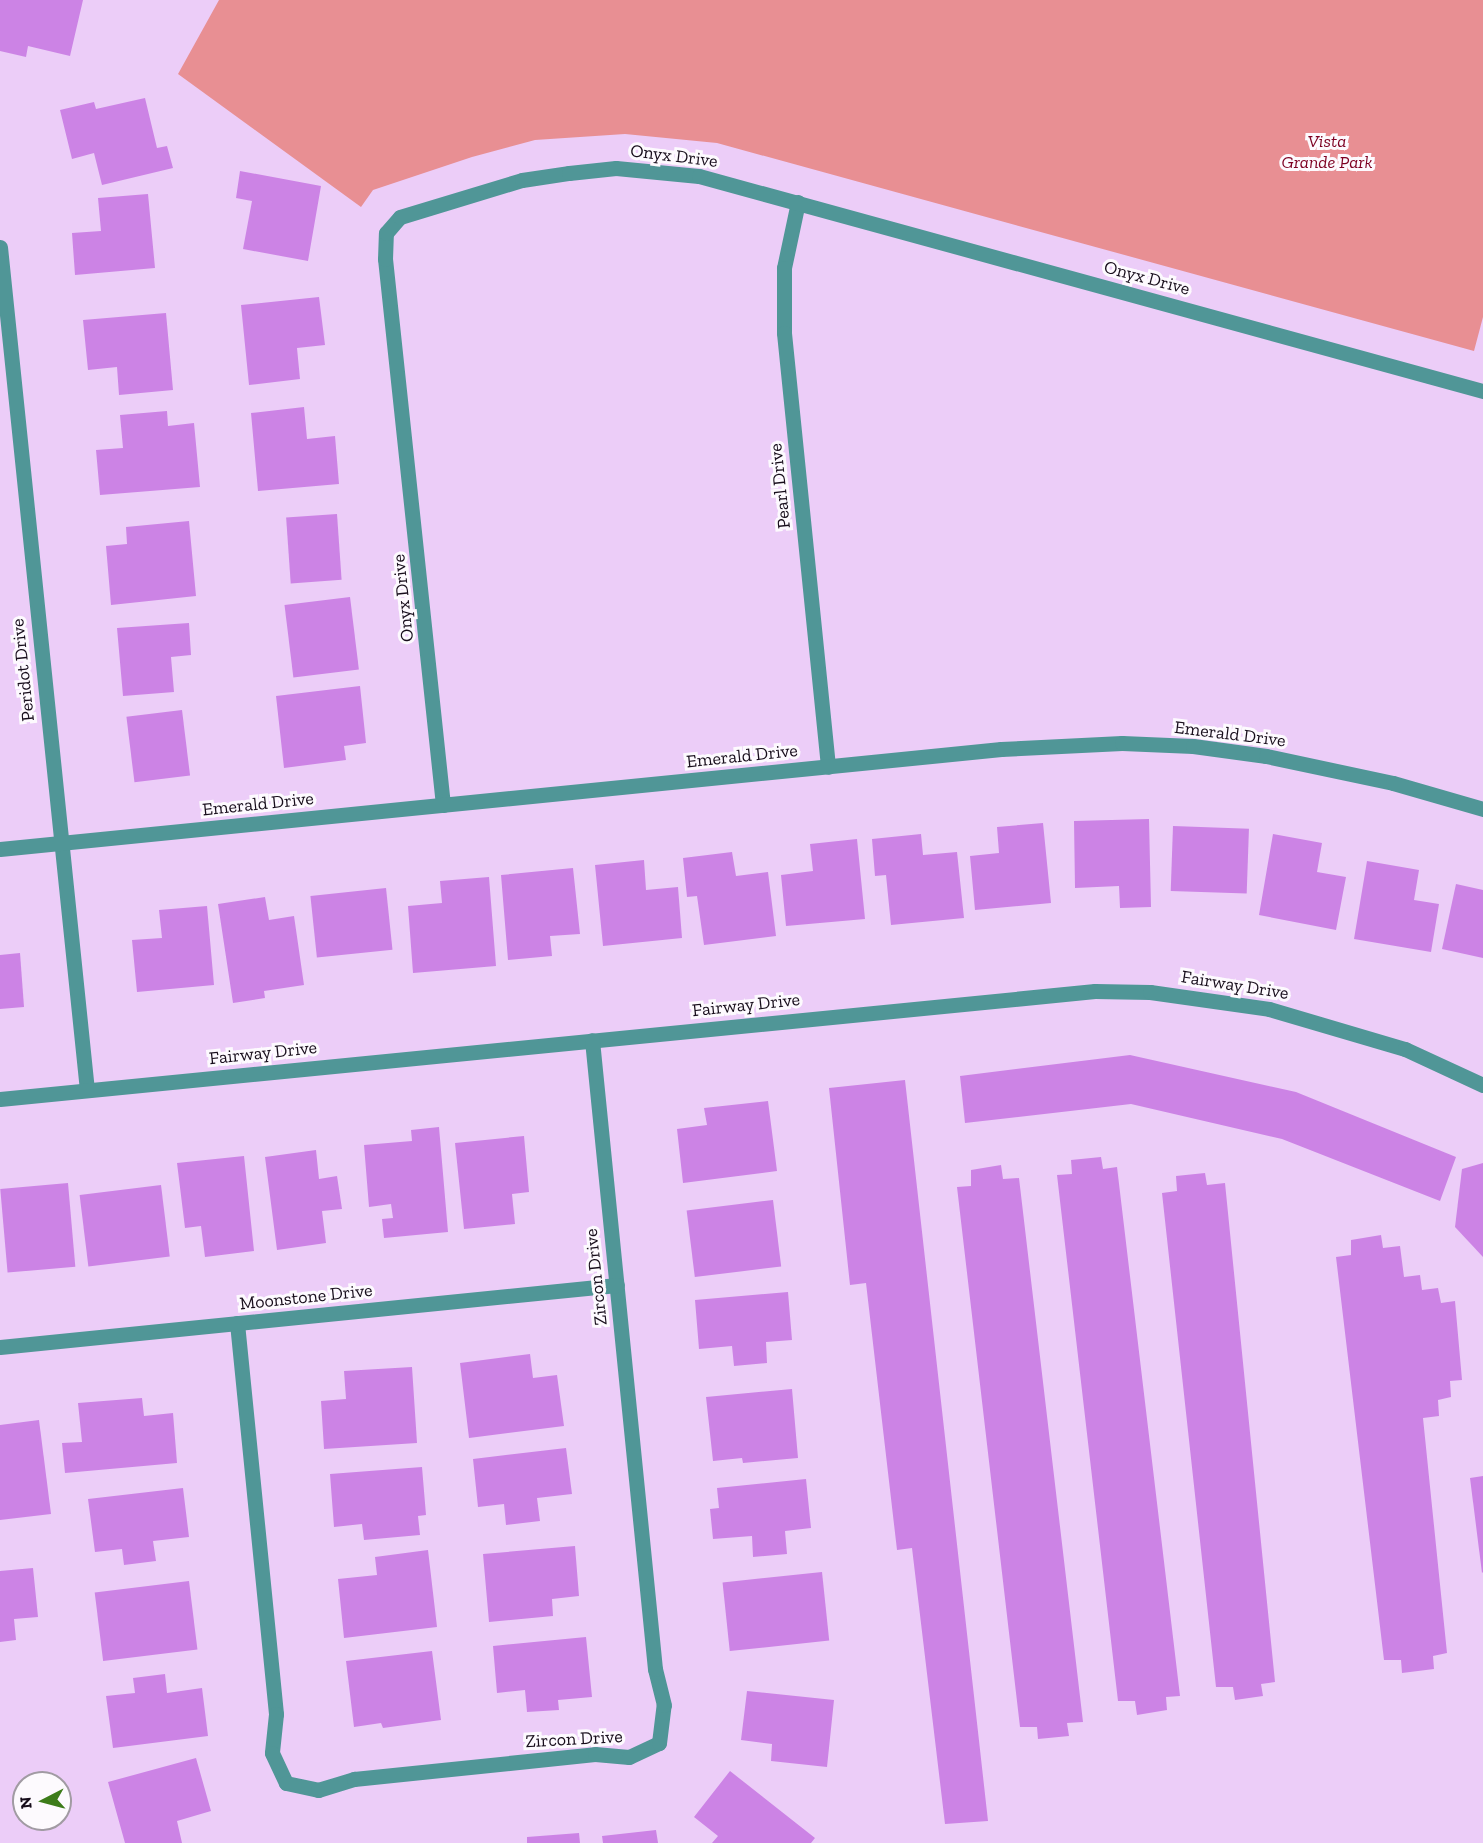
<!DOCTYPE html>
<style>
body{margin:0}
#map{position:relative;width:1483px;height:1843px;overflow:hidden;background:#eccdf8;font-family:"Zilla Slab",serif}
div>[style]{position:absolute}
.green>*{inset:0;background:#e88f93}
.building>*{inset:0;background:#cc83e5;transform-origin:0 0}
.minor>*{height:15px;margin:-7.5px;padding:0 7.5px;transform-origin:7.5px;border-radius:7.5px;background:#509697}
span{translate:-50% -50%;white-space:nowrap;text-align:center;line-height:1.15;-webkit-text-stroke:6px #fdfafe;paint-order:stroke}
.park-label{font-size:18px;color:#7d0022;font-style:italic}
.street-label{font-size:18px;color:#170d1b}
.north{position:absolute;left:12px;top:1771px;width:60px;height:60px;box-sizing:border-box;background:#fdfafe;border:2px solid #a19ba3;border-radius:50%;rotate:264deg;font-size:16px;font-weight:700;line-height:24px;text-align:center;color:#170d1b}
.north::after{content:'';display:block;margin:auto;width:21px;height:27px;background:#3d7c1a;clip-path:polygon(50% 0,100% 100%,50% 72%,0 100%)}
</style>
<div id="map">
<div class="green">
<i style="clip-path:polygon(219px 0,1483px 0,1483px 317px,1474px 351px,717px 143px,625px 134px,535px 140px,472px 157px,373px 190px,361px 207px,178px 74px)"></i>
</div>
<div class="building">
<i style="clip-path:polygon(0 0,83px 0,70px 56px,28px 46px,26px 57px,0 51px)"></i>
<i style="clip-path:polygon(145px 98px,157px 148px,167px 146px,173px 168px,102px 185px,94px 153px,72px 159px,60px 110px,94px 102px,96px 109px)"></i>
<i style="clip-path:polygon(240px 171px,321px 186px,308px 261px,243px 249px,252px 201px,236px 198px)"></i>
<i style="clip-path:polygon(148px 194px,155px 268px,75px 275px,72px 233px,101px 231px,98px 198px)"></i>
<i style="clip-path:polygon(319px 297px,325px 345px,297px 348px,300px 379px,249px 385px,241px 305px)"></i>
<i style="clip-path:polygon(166px 313px,173px 390px,119px 395px,117px 367px,88px 370px,83px 320px)"></i>
<i style="clip-path:polygon(304px 407px,307px 439px,335px 436px,339px 484px,258px 491px,251px 413px)"></i>
<i style="clip-path:polygon(167px 411px,168px 426px,194px 423px,200px 487px,100px 495px,96px 450px,123px 448px,120px 415px)"></i>
<i style="left:337px;top:514px;width:66px;height:51px;rotate:86deg"></i>
<i style="clip-path:polygon(189px 521px,196px 596px,111px 605px,106px 546px,127px 544px,126px 527px)"></i>
<i style="left:350px;top:597px;width:73px;height:66px;rotate:83deg"></i>
<i style="clip-path:polygon(189px 623px,191px 655px,171px 657px,174px 692px,123px 696px,117px 628px)"></i>
<i style="clip-path:polygon(360px 686px,366px 743px,344px 746px,346px 760px,284px 768px,276px 696px)"></i>
<i style="left:182px;top:710px;width:66px;height:56px;rotate:83deg"></i>
<i style="clip-path:polygon(1149px 819px,1151px 907px,1120px 908px,1119px 886px,1075px 888px,1074px 821px)"></i>
<i style="clip-path:polygon(1043px 823px,1051px 903px,975px 910px,970px 856px,999px 853px,997px 827px)"></i>
<i style="left:1173px;top:826px;width:76px;height:65px;rotate:2deg"></i>
<i style="clip-path:polygon(921px 834px,923px 855px,957px 852px,964px 918px,891px 925px,886px 875px,875px 876px,872px 839px)"></i>
<i style="clip-path:polygon(1273px 834px,1322px 843px,1317px 872px,1346px 877px,1336px 930px,1259px 915px)"></i>
<i style="clip-path:polygon(857px 839px,865px 919px,786px 926px,781px 875px,813px 871px,810px 844px)"></i>
<i style="clip-path:polygon(732px 852px,736px 876px,768px 872px,776px 936px,704px 945px,697px 896px,687px 897px,683px 858px)"></i>
<i style="clip-path:polygon(644px 860px,646px 890px,678px 887px,682px 938px,603px 946px,595px 865px)"></i>
<i style="clip-path:polygon(1367px 861px,1419px 870px,1414px 900px,1439px 904px,1431px 952px,1354px 939px)"></i>
<i style="clip-path:polygon(573px 868px,580px 934px,550px 936px,552px 956px,508px 960px,501px 875px)"></i>
<i style="clip-path:polygon(489px 877px,496px 966px,413px 973px,408px 906px,442px 903px,440px 881px)"></i>
<i style="clip-path:polygon(1456px 884px,1483px 890px,1483px 958px,1442px 949px)"></i>
<i style="left:386px;top:888px;width:62px;height:76px;rotate:84deg"></i>
<i style="clip-path:polygon(265px 897px,269px 920px,294px 916px,304px 985px,264px 991px,265px 998px,233px 1003px,218px 904px)"></i>
<i style="clip-path:polygon(207px 906px,214px 985px,137px 992px,132px 940px,162px 938px,159px 910px)"></i>
<i style="clip-path:polygon(20px 953px,24px 1007px,0 1009px,0 955px)"></i>
<i style="clip-path:polygon(1130px 1055px,1296px 1092px,1456px 1157px,1440px 1201px,1282px 1139px,1131px 1104px,965px 1123px,960px 1076px)"></i>
<i style="clip-path:polygon(905px 1080px,988px 1821px,945px 1824px,912px 1548px,897px 1550px,866px 1283px,850px 1285px,829px 1088px)"></i>
<i style="clip-path:polygon(768px 1101px,777px 1171px,683px 1183px,677px 1129px,707px 1125px,704px 1108px)"></i>
<i style="clip-path:polygon(439px 1127px,448px 1232px,384px 1238px,382px 1219px,393px 1218px,391px 1204px,369px 1207px,364px 1145px,412px 1141px,411px 1130px)"></i>
<i style="clip-path:polygon(524px 1136px,529px 1192px,512px 1194px,515px 1224px,464px 1229px,455px 1143px)"></i>
<i style="clip-path:polygon(316px 1150px,319px 1179px,337px 1176px,342px 1209px,322px 1211px,326px 1243px,277px 1250px,265px 1157px)"></i>
<i style="clip-path:polygon(244px 1156px,254px 1251px,205px 1257px,201px 1226px,185px 1228px,177px 1163px)"></i>
<i style="clip-path:polygon(1101px 1157px,1103px 1169px,1117px 1167px,1180px 1696px,1166px 1697px,1167px 1710px,1137px 1715px,1135px 1701px,1118px 1701px,1057px 1175px,1072px 1174px,1071px 1160px)"></i>
<i style="clip-path:polygon(1483px 1163px,1483px 1257px,1455px 1227px,1462px 1169px)"></i>
<i style="clip-path:polygon(1001px 1165px,1003px 1179px,1019px 1178px,1083px 1722px,1067px 1723px,1069px 1736px,1038px 1739px,1037px 1727px,1020px 1727px,957px 1187px,971px 1186px,971px 1170px)"></i>
<i style="clip-path:polygon(1205px 1173px,1207px 1185px,1225px 1183px,1275px 1682px,1261px 1684px,1263px 1696px,1235px 1700px,1233px 1687px,1216px 1687px,1162px 1193px,1177px 1191px,1176px 1176px)"></i>
<i style="left:68px;top:1183px;width:84px;height:68px;rotate:85deg"></i>
<i style="left:161px;top:1185px;width:72px;height:82px;rotate:83deg"></i>
<i style="left:773px;top:1200px;width:67px;height:87px;rotate:83deg"></i>
<i style="clip-path:polygon(1381px 1235px,1383px 1248px,1400px 1246px,1404px 1277px,1420px 1275px,1422px 1290px,1438px 1288px,1441px 1303px,1455px 1301px,1462px 1380px,1450px 1381px,1451px 1397px,1438px 1400px,1439px 1416px,1423px 1418px,1447px 1653px,1433px 1656px,1434px 1669px,1402px 1673px,1401px 1660px,1384px 1660px,1336px 1257px,1351px 1255px,1351px 1240px)"></i>
<i style="clip-path:polygon(788px 1292px,792px 1340px,766px 1342px,767px 1363px,734px 1366px,732px 1346px,699px 1349px,695px 1300px)"></i>
<i style="clip-path:polygon(530px 1354px,533px 1378px,557px 1375px,564px 1426px,469px 1438px,460px 1363px)"></i>
<i style="clip-path:polygon(412px 1367px,417px 1443px,324px 1449px,321px 1401px,346px 1399px,344px 1371px)"></i>
<i style="clip-path:polygon(792px 1389px,798px 1458px,743px 1463px,742px 1458px,713px 1461px,706px 1397px)"></i>
<i style="clip-path:polygon(142px 1398px,144px 1416px,173px 1413px,177px 1463px,65px 1473px,62px 1443px,82px 1442px,78px 1403px)"></i>
<i style="clip-path:polygon(39px 1420px,51px 1514px,0 1520px,0 1425px)"></i>
<i style="clip-path:polygon(566px 1448px,572px 1494px,537px 1498px,540px 1521px,506px 1525px,504px 1504px,478px 1507px,473px 1459px)"></i>
<i style="clip-path:polygon(422px 1467px,426px 1515px,418px 1516px,420px 1535px,364px 1540px,362px 1524px,334px 1527px,330px 1474px)"></i>
<i style="clip-path:polygon(1483px 1476px,1483px 1572px,1482px 1573px,1470px 1478px)"></i>
<i style="clip-path:polygon(806px 1479px,811px 1528px,785px 1531px,787px 1554px,753px 1557px,752px 1536px,713px 1539px,710px 1509px,719px 1508px,717px 1488px)"></i>
<i style="clip-path:polygon(183px 1488px,189px 1537px,153px 1541px,156px 1561px,124px 1565px,122px 1549px,95px 1552px,88px 1499px)"></i>
<i style="clip-path:polygon(575px 1546px,579px 1596px,552px 1599px,553px 1616px,489px 1622px,483px 1554px)"></i>
<i style="clip-path:polygon(428px 1550px,437px 1627px,344px 1638px,338px 1579px,377px 1575px,375px 1557px)"></i>
<i style="clip-path:polygon(33px 1568px,38px 1617px,14px 1619px,16px 1640px,0 1642px,0 1571px)"></i>
<i style="left:822px;top:1572px;width:69px;height:100px;rotate:84deg"></i>
<i style="left:189px;top:1581px;width:69px;height:95px;rotate:83deg"></i>
<i style="clip-path:polygon(586px 1637px,592px 1697px,558px 1700px,559px 1710px,527px 1712px,525px 1690px,497px 1693px,493px 1646px)"></i>
<i style="clip-path:polygon(432px 1651px,441px 1720px,383px 1728px,381px 1723px,354px 1727px,346px 1661px)"></i>
<i style="clip-path:polygon(165px 1674px,167px 1693px,202px 1688px,208px 1736px,113px 1748px,106px 1696px,135px 1693px,133px 1678px)"></i>
<i style="clip-path:polygon(747px 1691px,834px 1700px,827px 1767px,771px 1761px,772px 1744px,741px 1740px)"></i>
<i style="clip-path:polygon(196px 1758px,211px 1811px,177px 1821px,182px 1843px,125px 1843px,108px 1782px)"></i>
<i style="clip-path:polygon(730px 1771px,815px 1838px,811px 1843px,712px 1843px,718px 1836px,694px 1817px)"></i>
<i style="clip-path:polygon(656px 1830px,658px 1843px,603px 1843px,602px 1836px)"></i>
<i style="clip-path:polygon(579px 1833px,580px 1843px,527px 1843px,527px 1837px)"></i>
</div>
<div class="minor">
<i style="left:798px;top:202px;width:67px;rotate:102deg"></i>
<i style="left:784px;top:268px;width:65px;rotate:90deg"></i>
<i style="left:784px;top:333px;width:436px;rotate:84.2deg"></i>
<i style="left:0;top:247px;width:847px;rotate:84.11deg"></i>
<i style="left:443px;top:805px;width:549px;rotate:-96.06deg"></i>
<i style="left:385px;top:259px;width:26px;rotate:-88deg"></i>
<i style="left:386px;top:233px;width:21px;rotate:-49deg"></i>
<i style="left:400px;top:217px;width:127px;rotate:-16.9deg"></i>
<i style="left:522px;top:180px;width:48px;rotate:-8.5deg"></i>
<i style="left:569px;top:173px;width:47px;rotate:-6.1deg"></i>
<i style="left:616px;top:168px;width:83px;rotate:5.5deg"></i>
<i style="left:699px;top:176px;width:813px;rotate:15.34deg"></i>
<i style="left:0;top:849px;width:1006px;rotate:-5.7deg"></i>
<i style="left:1001px;top:749px;width:121px;rotate:-2.8deg"></i>
<i style="left:1122px;top:743px;width:71px;rotate:2.4deg"></i>
<i style="left:1193px;top:746px;width:74px;rotate:7.8deg"></i>
<i style="left:1266px;top:756px;width:130px;rotate:12deg"></i>
<i style="left:1393px;top:783px;width:94px;rotate:16.1deg"></i>
<i style="left:0;top:1099px;width:1100px;rotate:-5.63deg"></i>
<i style="left:1095px;top:991px;width:55px;rotate:1deg"></i>
<i style="left:1150px;top:992px;width:120px;rotate:8.1deg"></i>
<i style="left:1269px;top:1009px;width:142px;rotate:16.4deg"></i>
<i style="left:1405px;top:1049px;width:86px;rotate:24.8deg"></i>
<i style="left:237px;top:1323px;width:393px;rotate:84.3deg"></i>
<i style="left:276px;top:1714px;width:39px;rotate:96deg"></i>
<i style="left:272px;top:1753px;width:33px;rotate:65deg"></i>
<i style="left:286px;top:1783px;width:33px;rotate:12deg"></i>
<i style="left:318px;top:1790px;width:38px;rotate:-17deg"></i>
<i style="left:354px;top:1779px;width:242px;rotate:-5.9deg"></i>
<i style="left:595px;top:1754px;width:34px;rotate:5deg"></i>
<i style="left:629px;top:1757px;width:33px;rotate:-25deg"></i>
<i style="left:659px;top:1743px;width:38px;rotate:-83deg"></i>
<i style="left:664px;top:1705px;width:37px;rotate:-104deg"></i>
<i style="left:655px;top:1669px;width:632px;rotate:-95.72deg"></i>
<i style="left:0;top:1347px;width:620px;rotate:-5.74deg"></i>
</div>
<div class="park-label">
<span style="left:1327px;top:152px">Vista<br>Grande Park</span>
</div>
<div class="street-label">
<span style="left:674px;top:156px;rotate:7deg">Onyx Drive</span>
<span style="left:1147px;top:278px;rotate:15deg">Onyx Drive</span>
<span style="left:780px;top:486px;rotate:-96deg">Pearl Drive</span>
<span style="left:403px;top:598px;rotate:-96deg">Onyx Drive</span>
<span style="left:23px;top:670px;rotate:-96deg">Peridot Drive</span>
<span style="left:1230px;top:734px;rotate:7deg">Emerald Drive</span>
<span style="left:742px;top:756px;rotate:-6deg">Emerald Drive</span>
<span style="left:258px;top:804px;rotate:-6deg">Emerald Drive</span>
<span style="left:1235px;top:985px;rotate:9deg">Fairway Drive</span>
<span style="left:746px;top:1005px;rotate:-6deg">Fairway Drive</span>
<span style="left:263px;top:1053px;rotate:-6deg">Fairway Drive</span>
<span style="left:596px;top:1277px;rotate:-96deg">Zircon Drive</span>
<span style="left:306px;top:1297px;rotate:-6deg">Moonstone Drive</span>
<span style="left:574px;top:1739px;rotate:-3deg">Zircon Drive</span>
</div>
<div class="north">N</div>
</div>
